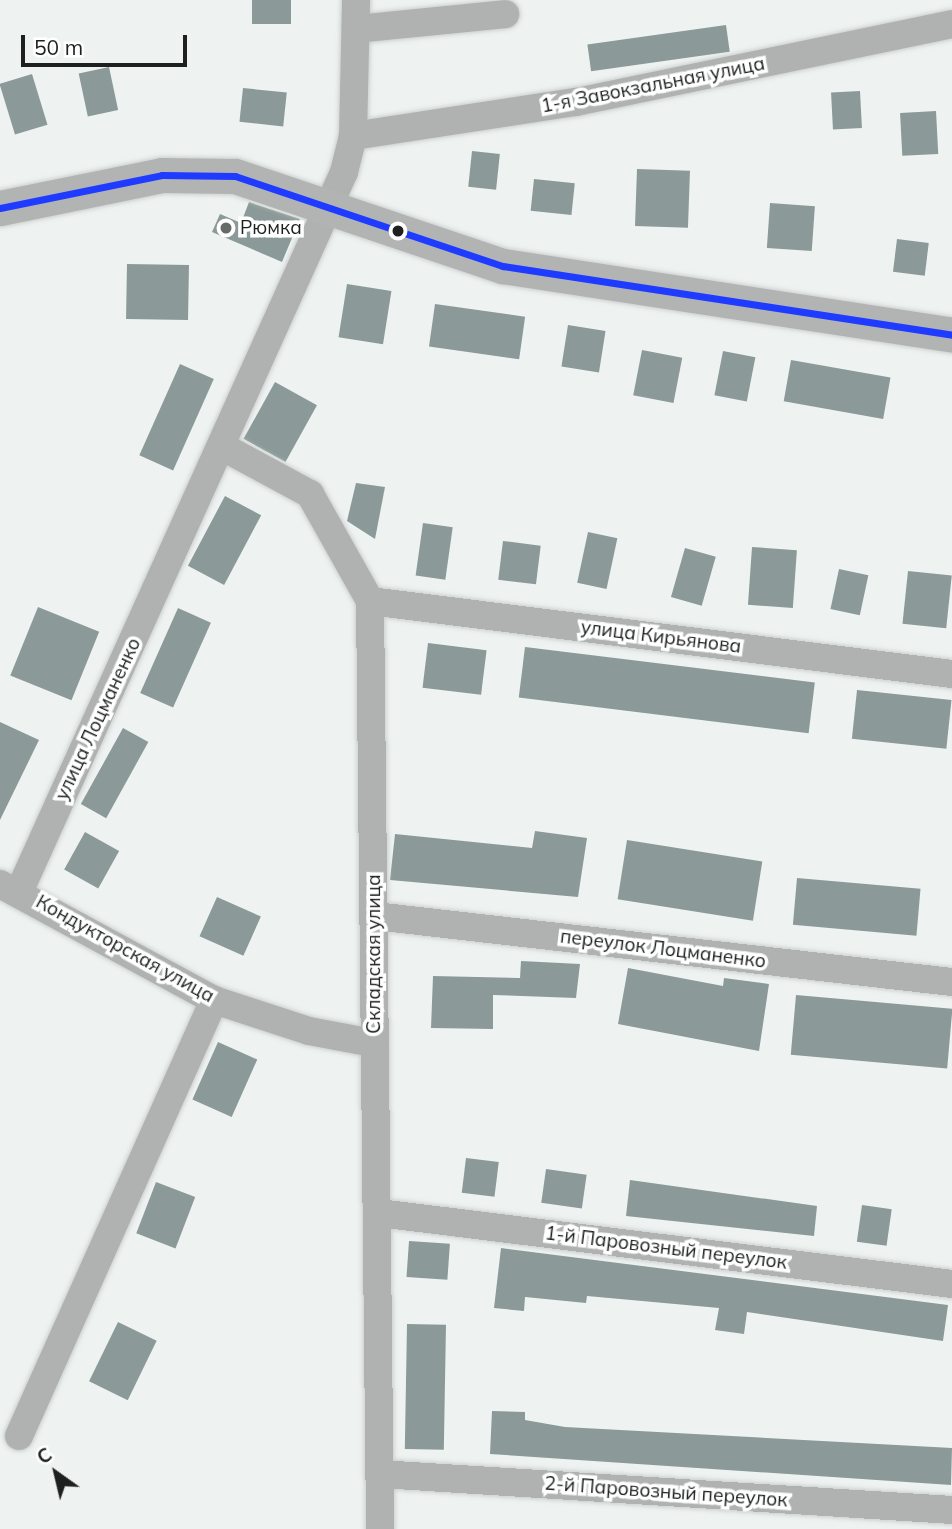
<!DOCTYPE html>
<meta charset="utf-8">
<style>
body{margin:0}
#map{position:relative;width:952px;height:1529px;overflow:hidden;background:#eef3f2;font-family:Mulish,sans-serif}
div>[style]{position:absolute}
.building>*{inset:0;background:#8b9a98;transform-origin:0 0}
.roads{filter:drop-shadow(0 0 2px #cdd0cf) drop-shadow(0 0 2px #cdd0cf)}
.minor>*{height:28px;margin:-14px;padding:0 14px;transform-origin:14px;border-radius:14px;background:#afb2b1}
.major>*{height:35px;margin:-17.5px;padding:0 17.5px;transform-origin:17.5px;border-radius:17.5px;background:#b2b4b4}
.bus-1>*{height:7px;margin:-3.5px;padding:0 3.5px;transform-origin:3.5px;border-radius:3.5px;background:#1f3bff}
.dots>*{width:19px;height:19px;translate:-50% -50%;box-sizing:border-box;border:4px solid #fff;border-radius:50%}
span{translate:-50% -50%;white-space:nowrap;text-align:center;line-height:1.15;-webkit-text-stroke:7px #fff;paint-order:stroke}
.street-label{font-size:19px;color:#1d201f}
.poi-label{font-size:19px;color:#1d201f}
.left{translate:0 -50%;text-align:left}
.north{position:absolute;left:21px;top:1438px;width:70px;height:70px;-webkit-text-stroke:5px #fff;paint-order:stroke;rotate:326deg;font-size:19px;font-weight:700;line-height:28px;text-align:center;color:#1d201f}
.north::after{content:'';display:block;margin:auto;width:24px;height:32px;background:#1d201f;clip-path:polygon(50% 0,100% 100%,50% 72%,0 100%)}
.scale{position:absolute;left:21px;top:35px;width:166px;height:32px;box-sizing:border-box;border:4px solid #1d201f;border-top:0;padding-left:9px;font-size:21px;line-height:24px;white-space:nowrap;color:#1d201f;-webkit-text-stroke:5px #fff;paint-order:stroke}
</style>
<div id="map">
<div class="building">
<i style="left:252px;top:0;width:39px;height:24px"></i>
<i style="left:726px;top:25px;width:27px;height:140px;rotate:82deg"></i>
<i style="left:109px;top:67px;width:44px;height:31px;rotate:78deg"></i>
<i style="left:32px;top:74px;width:53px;height:34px;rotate:73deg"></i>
<i style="left:243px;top:88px;width:44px;height:34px;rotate:6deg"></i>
<i style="left:860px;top:91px;width:37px;height:29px;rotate:87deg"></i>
<i style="left:936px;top:111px;width:43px;height:36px;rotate:87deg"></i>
<i style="left:472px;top:151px;width:28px;height:36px;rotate:6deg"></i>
<i style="left:637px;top:169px;width:53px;height:57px;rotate:2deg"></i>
<i style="left:534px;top:179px;width:41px;height:32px;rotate:6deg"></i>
<i style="clip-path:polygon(249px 202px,300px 219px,282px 262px,212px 232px,220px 214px,241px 223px)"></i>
<i style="left:770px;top:203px;width:45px;height:45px;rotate:4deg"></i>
<i style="left:897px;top:239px;width:32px;height:33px;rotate:7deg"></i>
<i style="left:127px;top:264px;width:62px;height:55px;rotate:1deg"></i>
<i style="left:347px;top:284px;width:45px;height:54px;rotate:9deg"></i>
<i style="left:435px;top:304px;width:91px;height:43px;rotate:8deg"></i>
<i style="left:568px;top:325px;width:38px;height:42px;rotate:9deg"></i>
<i style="left:642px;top:350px;width:41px;height:46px;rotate:11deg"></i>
<i style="left:723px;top:351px;width:33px;height:45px;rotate:11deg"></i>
<i style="left:791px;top:360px;width:101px;height:42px;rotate:10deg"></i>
<i style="left:180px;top:364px;width:37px;height:100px;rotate:24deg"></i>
<i style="left:275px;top:382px;width:48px;height:65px;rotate:29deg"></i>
<i style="clip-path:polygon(356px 483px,385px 487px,375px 539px,347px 521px)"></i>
<i style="left:225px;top:496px;width:41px;height:79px;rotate:28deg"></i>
<i style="left:423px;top:523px;width:30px;height:53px;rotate:8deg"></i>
<i style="left:588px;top:532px;width:30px;height:52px;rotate:12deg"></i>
<i style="left:503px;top:541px;width:38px;height:39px;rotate:7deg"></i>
<i style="left:752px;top:547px;width:45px;height:58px;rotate:4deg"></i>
<i style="left:685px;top:548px;width:32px;height:51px;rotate:16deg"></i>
<i style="left:839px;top:569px;width:30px;height:41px;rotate:12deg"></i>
<i style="left:908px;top:571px;width:44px;height:53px;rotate:6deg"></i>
<i style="left:38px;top:607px;width:66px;height:74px;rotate:22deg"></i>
<i style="left:178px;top:608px;width:36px;height:93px;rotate:24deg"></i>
<i style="left:428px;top:643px;width:59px;height:45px;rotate:7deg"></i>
<i style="left:525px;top:647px;width:292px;height:51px;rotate:7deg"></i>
<i style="left:857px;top:690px;width:95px;height:49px;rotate:6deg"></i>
<i style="clip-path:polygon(0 722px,39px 740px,0 820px)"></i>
<i style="left:123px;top:728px;width:29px;height:87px;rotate:29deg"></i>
<i style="clip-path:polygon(535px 831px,587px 838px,578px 897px,390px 880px,395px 834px,532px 848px)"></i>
<i style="left:85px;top:832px;width:39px;height:43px;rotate:29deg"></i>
<i style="left:627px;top:840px;width:137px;height:60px;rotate:9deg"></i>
<i style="left:797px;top:878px;width:124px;height:47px;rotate:5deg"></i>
<i style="left:217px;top:897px;width:48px;height:43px;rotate:24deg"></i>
<i style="clip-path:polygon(521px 961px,580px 964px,576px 998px,493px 995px,493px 1029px,431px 1028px,433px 976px,520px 978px)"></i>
<i style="clip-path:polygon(628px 968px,723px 986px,724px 978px,769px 984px,759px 1051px,618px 1024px)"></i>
<i style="left:796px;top:995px;width:157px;height:60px;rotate:5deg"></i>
<i style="left:218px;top:1042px;width:43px;height:63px;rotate:24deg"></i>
<i style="left:466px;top:1158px;width:33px;height:35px;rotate:7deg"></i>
<i style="left:546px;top:1169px;width:41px;height:34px;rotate:8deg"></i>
<i style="clip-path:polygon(630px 1180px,817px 1206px,814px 1236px,626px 1216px)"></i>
<i style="left:156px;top:1182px;width:42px;height:55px;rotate:21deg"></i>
<i style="left:862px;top:1205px;width:30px;height:37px;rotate:8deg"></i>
<i style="left:409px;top:1241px;width:41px;height:36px;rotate:4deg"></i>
<i style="clip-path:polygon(501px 1248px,948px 1305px,943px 1341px,747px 1312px,744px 1334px,715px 1330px,719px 1308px,587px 1296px,586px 1303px,525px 1297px,524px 1311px,494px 1308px)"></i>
<i style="left:118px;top:1322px;width:43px;height:66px;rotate:26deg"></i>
<i style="left:407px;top:1324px;width:39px;height:125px;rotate:1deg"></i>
<i style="clip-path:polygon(492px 1411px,525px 1412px,525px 1420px,565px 1427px,952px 1448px,951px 1485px,490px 1454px)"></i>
</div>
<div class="roads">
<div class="minor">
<i style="left:356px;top:29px;width:150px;rotate:-5.7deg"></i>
<i style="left:353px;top:136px;width:226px;rotate:-8.7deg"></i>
<i style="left:576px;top:102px;width:384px;rotate:-11.7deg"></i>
<i style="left:223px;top:447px;width:99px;rotate:28.4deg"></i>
<i style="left:310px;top:494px;width:123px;rotate:60.7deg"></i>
<i style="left:370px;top:601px;width:928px;rotate:89.38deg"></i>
<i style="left:370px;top:601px;width:587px;rotate:7.15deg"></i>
<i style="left:0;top:884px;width:243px;rotate:28.5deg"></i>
<i style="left:214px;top:1000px;width:100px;rotate:18.1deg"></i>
<i style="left:309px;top:1031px;width:65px;rotate:10.6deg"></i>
<i style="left:20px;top:890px;width:788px;rotate:-65.71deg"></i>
<i style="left:344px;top:172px;width:37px;rotate:-76deg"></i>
<i style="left:353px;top:136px;width:136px;rotate:-88.7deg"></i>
<i style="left:375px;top:916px;width:581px;rotate:6.53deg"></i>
<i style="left:379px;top:1213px;width:577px;rotate:7.06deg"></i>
<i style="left:19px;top:1436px;width:478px;rotate:-65.9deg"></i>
<i style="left:380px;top:1474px;width:573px;rotate:3.6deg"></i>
</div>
<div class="major">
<i style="left:0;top:208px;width:165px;rotate:-11.5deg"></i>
<i style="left:162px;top:175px;width:73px;rotate:0.8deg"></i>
<i style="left:235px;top:176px;width:283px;rotate:18.6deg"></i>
<i style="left:503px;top:266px;width:454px;rotate:8.7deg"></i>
</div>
</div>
<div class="bus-1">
<i style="left:0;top:208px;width:165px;rotate:-11.5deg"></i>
<i style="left:162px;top:175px;width:73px;rotate:0.8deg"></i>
<i style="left:235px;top:176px;width:283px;rotate:18.6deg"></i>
<i style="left:503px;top:266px;width:454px;rotate:8.7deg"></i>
</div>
<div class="dots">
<i style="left:226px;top:228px;background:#666a69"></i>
<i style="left:398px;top:231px;background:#1d201f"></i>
</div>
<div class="street-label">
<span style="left:653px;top:85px;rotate:-11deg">1-я Завокзальная улица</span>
<span style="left:661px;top:637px;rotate:7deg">улица Кирьянова</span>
<span style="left:98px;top:719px;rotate:-65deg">улица Лоцманенко</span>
<span style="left:125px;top:949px;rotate:29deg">Кондукторская улица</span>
<span style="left:663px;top:949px;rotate:7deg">переулок Лоцманенко</span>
<span style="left:374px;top:954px;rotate:-90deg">Складская улица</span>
<span style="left:666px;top:1248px;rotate:7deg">1-й Паровозный переулок</span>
<span style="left:666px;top:1492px;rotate:4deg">2-й Паровозный переулок</span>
</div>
<div class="poi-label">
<span class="left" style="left:240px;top:228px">Рюмка</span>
</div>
<div class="north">С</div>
<div class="scale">50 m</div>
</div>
